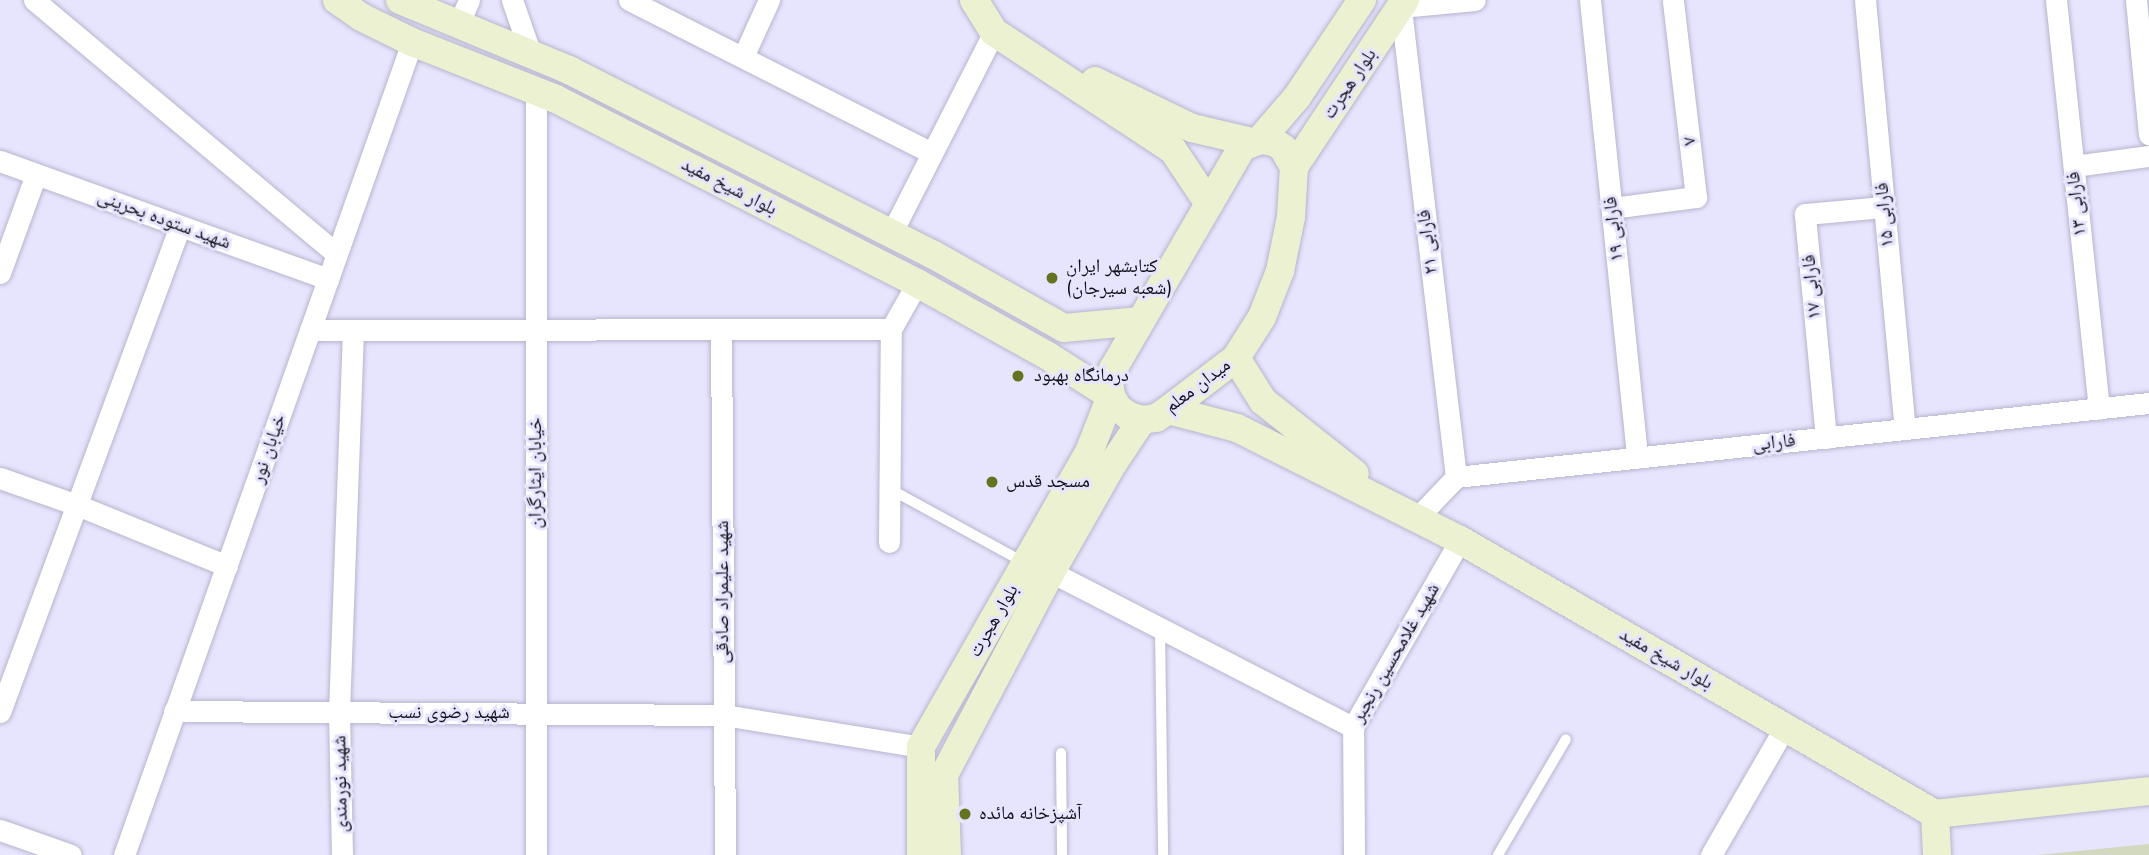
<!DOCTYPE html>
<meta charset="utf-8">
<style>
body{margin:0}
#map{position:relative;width:2149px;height:855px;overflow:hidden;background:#e7e5fe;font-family:"Nunito Sans","Noto Naskh Arabic",sans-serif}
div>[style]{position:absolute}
.green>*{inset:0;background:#d2d9be}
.roads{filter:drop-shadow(0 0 2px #b7b5cd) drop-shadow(0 0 2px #b7b5cd)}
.lane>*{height:10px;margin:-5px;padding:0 5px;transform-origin:5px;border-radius:5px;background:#fff}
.street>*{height:21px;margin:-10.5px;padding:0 10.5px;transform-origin:10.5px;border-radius:10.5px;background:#fff}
.secondary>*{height:28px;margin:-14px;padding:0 14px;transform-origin:14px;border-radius:14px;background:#ecf2d1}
.dots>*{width:19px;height:19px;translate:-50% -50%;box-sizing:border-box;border:4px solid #e7e5fe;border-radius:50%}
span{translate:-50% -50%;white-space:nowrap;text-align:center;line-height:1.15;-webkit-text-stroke:6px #e7e5fe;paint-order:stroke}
.street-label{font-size:19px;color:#100f17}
.poi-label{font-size:19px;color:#100f17}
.left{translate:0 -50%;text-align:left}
</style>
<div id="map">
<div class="green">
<i style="clip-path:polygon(2149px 844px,2149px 855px,2037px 855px)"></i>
</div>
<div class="roads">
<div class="lane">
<i style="left:890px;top:489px;width:154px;rotate:28.7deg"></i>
<i style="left:1160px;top:629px;width:226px;rotate:89.2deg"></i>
<i style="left:1061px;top:753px;width:102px;rotate:89.4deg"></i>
<i style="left:1498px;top:855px;width:134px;rotate:-59.6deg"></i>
</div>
<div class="street">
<i style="left:34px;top:0;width:395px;rotate:40deg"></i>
<i style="left:512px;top:0;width:58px;rotate:70.9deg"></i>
<i style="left:629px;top:0;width:339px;rotate:26.8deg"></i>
<i style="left:1590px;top:0;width:460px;rotate:84.1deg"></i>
<i style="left:1865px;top:0;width:431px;rotate:84.7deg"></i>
<i style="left:2056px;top:0;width:411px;rotate:84deg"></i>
<i style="left:2136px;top:0;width:135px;rotate:84.5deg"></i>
<i style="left:458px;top:25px;width:27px;rotate:-66deg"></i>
<i style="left:743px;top:57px;width:63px;rotate:-65.5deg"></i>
<i style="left:0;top:161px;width:349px;rotate:19.8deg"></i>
<i style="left:2074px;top:166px;width:76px;rotate:-7.6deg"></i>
<i style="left:1612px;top:208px;width:85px;rotate:-7.5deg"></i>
<i style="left:1696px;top:197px;width:198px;rotate:-96.7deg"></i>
<i style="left:891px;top:234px;width:227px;rotate:-63deg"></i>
<i style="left:0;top:273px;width:105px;rotate:-70deg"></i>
<i style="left:721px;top:329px;width:526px;rotate:89.56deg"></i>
<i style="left:310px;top:330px;width:581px;rotate:-0.1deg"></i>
<i style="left:1826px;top:438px;width:225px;rotate:-95.4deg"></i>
<i style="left:1805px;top:214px;width:79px;rotate:-5.1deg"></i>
<i style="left:1456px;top:477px;width:473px;rotate:-96.7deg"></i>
<i style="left:1401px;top:7px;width:74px;rotate:-5.4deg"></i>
<i style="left:0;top:478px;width:82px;rotate:19.3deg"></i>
<i style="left:77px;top:505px;width:162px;rotate:22.1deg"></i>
<i style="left:1417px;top:518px;width:57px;rotate:-46.4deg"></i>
<i style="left:1456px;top:477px;width:697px;rotate:-6.1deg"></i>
<i style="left:889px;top:542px;width:213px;rotate:-89.5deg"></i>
<i style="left:891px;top:329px;width:53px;rotate:-60.5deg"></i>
<i style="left:1051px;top:572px;width:339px;rotate:27.2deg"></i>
<i style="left:174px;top:711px;width:550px;rotate:0.42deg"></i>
<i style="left:724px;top:715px;width:200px;rotate:9.2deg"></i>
<i style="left:0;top:712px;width:518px;rotate:-69.68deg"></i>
<i style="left:0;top:830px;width:75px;rotate:19.4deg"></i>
<i style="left:124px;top:855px;width:863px;rotate:-70.49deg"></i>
<i style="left:342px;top:855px;width:143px;rotate:-91.2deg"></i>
<i style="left:339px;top:712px;width:382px;rotate:-87.9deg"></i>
<i style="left:536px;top:855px;width:764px;rotate:-90deg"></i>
<i style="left:1354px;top:855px;width:128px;rotate:-90.4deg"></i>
<i style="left:1353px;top:727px;width:215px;rotate:-60.2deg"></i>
<i style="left:1711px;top:855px;width:148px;rotate:-60deg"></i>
</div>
<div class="secondary">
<i style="left:337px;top:0;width:29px;rotate:35deg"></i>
<i style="left:361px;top:17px;width:57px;rotate:26.1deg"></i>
<i style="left:412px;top:42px;width:155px;rotate:21.6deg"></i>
<i style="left:556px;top:99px;width:405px;rotate:27deg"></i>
<i style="left:917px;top:283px;width:150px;rotate:29.1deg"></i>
<i style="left:1048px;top:356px;width:75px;rotate:32.4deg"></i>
<i style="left:1111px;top:396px;width:60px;rotate:111.4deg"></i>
<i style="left:1089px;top:452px;width:339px;rotate:119.7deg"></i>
<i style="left:921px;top:747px;width:108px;rotate:90deg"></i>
<i style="left:400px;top:0;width:183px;rotate:22.5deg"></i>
<i style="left:569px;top:70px;width:407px;rotate:26.9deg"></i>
<i style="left:932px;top:254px;width:151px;rotate:29.3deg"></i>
<i style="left:1064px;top:328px;width:77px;rotate:-5.2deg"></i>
<i style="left:974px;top:0;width:38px;rotate:58deg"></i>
<i style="left:994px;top:32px;width:214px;rotate:33.4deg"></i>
<i style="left:1173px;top:150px;width:65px;rotate:56.3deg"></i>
<i style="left:1095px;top:81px;width:108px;rotate:25.9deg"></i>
<i style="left:1192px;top:128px;width:62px;rotate:13.1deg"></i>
<i style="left:1260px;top:140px;width:14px;rotate:8deg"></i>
<i style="left:1274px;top:142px;width:11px;rotate:34deg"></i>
<i style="left:1283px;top:148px;width:22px;rotate:60deg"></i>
<i style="left:1294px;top:167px;width:50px;rotate:93.4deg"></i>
<i style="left:1291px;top:217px;width:55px;rotate:101.5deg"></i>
<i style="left:1280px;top:271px;width:49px;rotate:111.4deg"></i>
<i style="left:1262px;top:317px;width:49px;rotate:122.4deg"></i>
<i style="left:1236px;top:358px;width:86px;rotate:142.6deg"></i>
<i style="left:1168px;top:410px;width:14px;rotate:146deg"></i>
<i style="left:1156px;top:418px;width:14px;rotate:172deg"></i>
<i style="left:1142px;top:420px;width:14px;rotate:-163deg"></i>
<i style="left:1129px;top:416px;width:14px;rotate:-144deg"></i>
<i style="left:1118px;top:408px;width:14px;rotate:-120deg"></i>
<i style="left:1111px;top:396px;width:14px;rotate:-98deg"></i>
<i style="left:1109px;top:382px;width:14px;rotate:-73deg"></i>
<i style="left:1113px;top:369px;width:257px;rotate:-59.8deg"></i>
<i style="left:1242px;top:147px;width:19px;rotate:-21deg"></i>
<i style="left:1260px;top:140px;width:57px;rotate:-49.3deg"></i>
<i style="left:1297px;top:97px;width:117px;rotate:-56.2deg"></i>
<i style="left:1294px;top:167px;width:201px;rotate:-56.4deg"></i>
<i style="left:1236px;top:358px;width:51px;rotate:57.9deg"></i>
<i style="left:1263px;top:401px;width:117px;rotate:38.4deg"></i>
<i style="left:1168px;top:410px;width:71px;rotate:14.6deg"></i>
<i style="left:1237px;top:428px;width:250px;rotate:26.7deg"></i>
<i style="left:1460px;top:540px;width:548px;rotate:29.98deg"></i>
<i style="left:1935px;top:814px;width:215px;rotate:-6.1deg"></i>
<i style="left:1935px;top:814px;width:41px;rotate:87.2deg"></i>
<i style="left:947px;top:855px;width:80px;rotate:-92.1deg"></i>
<i style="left:944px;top:775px;width:229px;rotate:-62.2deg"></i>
<i style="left:1051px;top:572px;width:123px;rotate:-60.3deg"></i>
<i style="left:1112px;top:465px;width:54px;rotate:-56.3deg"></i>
</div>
</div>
<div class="dots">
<i style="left:1052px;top:278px;background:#64731f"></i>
<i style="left:1018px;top:376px;background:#64731f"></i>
<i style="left:992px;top:482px;background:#64731f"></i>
<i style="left:965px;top:814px;background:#64731f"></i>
</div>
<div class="street-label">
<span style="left:1350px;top:84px;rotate:-56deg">بلوار هجرت</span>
<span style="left:1690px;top:141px;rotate:-97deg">۷</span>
<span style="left:729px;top:187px;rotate:27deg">بلوار شیخ مفید</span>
<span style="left:2077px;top:204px;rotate:-96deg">فارابی ۱۳</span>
<span style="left:1885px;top:215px;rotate:-95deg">فارابی ۱۵</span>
<span style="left:164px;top:220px;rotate:20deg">شهید ستوده بحرینی</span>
<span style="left:1614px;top:229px;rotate:-96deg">فارابی ۱۹</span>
<span style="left:1428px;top:242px;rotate:-97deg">فارابی ۲۱</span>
<span style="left:1812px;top:287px;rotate:-95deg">فارابی ۱۷</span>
<span style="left:1198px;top:386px;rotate:-37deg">میدان معلم</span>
<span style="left:1774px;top:443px;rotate:-6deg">فارابی</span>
<span style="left:269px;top:449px;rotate:-71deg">خیابان نور</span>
<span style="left:536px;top:473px;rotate:-90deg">خیابان ایثارگران</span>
<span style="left:723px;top:592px;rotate:-90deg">شهید علیمراد صادقی</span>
<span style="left:994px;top:621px;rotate:-60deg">بلوار هجرت</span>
<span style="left:1396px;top:653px;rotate:-60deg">شهید غلامحسین رنجبر</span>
<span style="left:1666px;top:659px;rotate:30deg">بلوار شیخ مفید</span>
<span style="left:449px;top:713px">شهید رضوی نسب</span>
<span style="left:341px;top:784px;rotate:-91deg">شهید نورمندی</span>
</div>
<div class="poi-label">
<span class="left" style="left:1066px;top:278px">کتابشهر ایران<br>(شعبه سیرجان)</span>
<span class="left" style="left:1034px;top:376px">درمانگاه بهبود</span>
<span class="left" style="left:1006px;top:482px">مسجد قدس</span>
<span class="left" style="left:979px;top:814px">آشپزخانه مائده</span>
</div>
</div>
